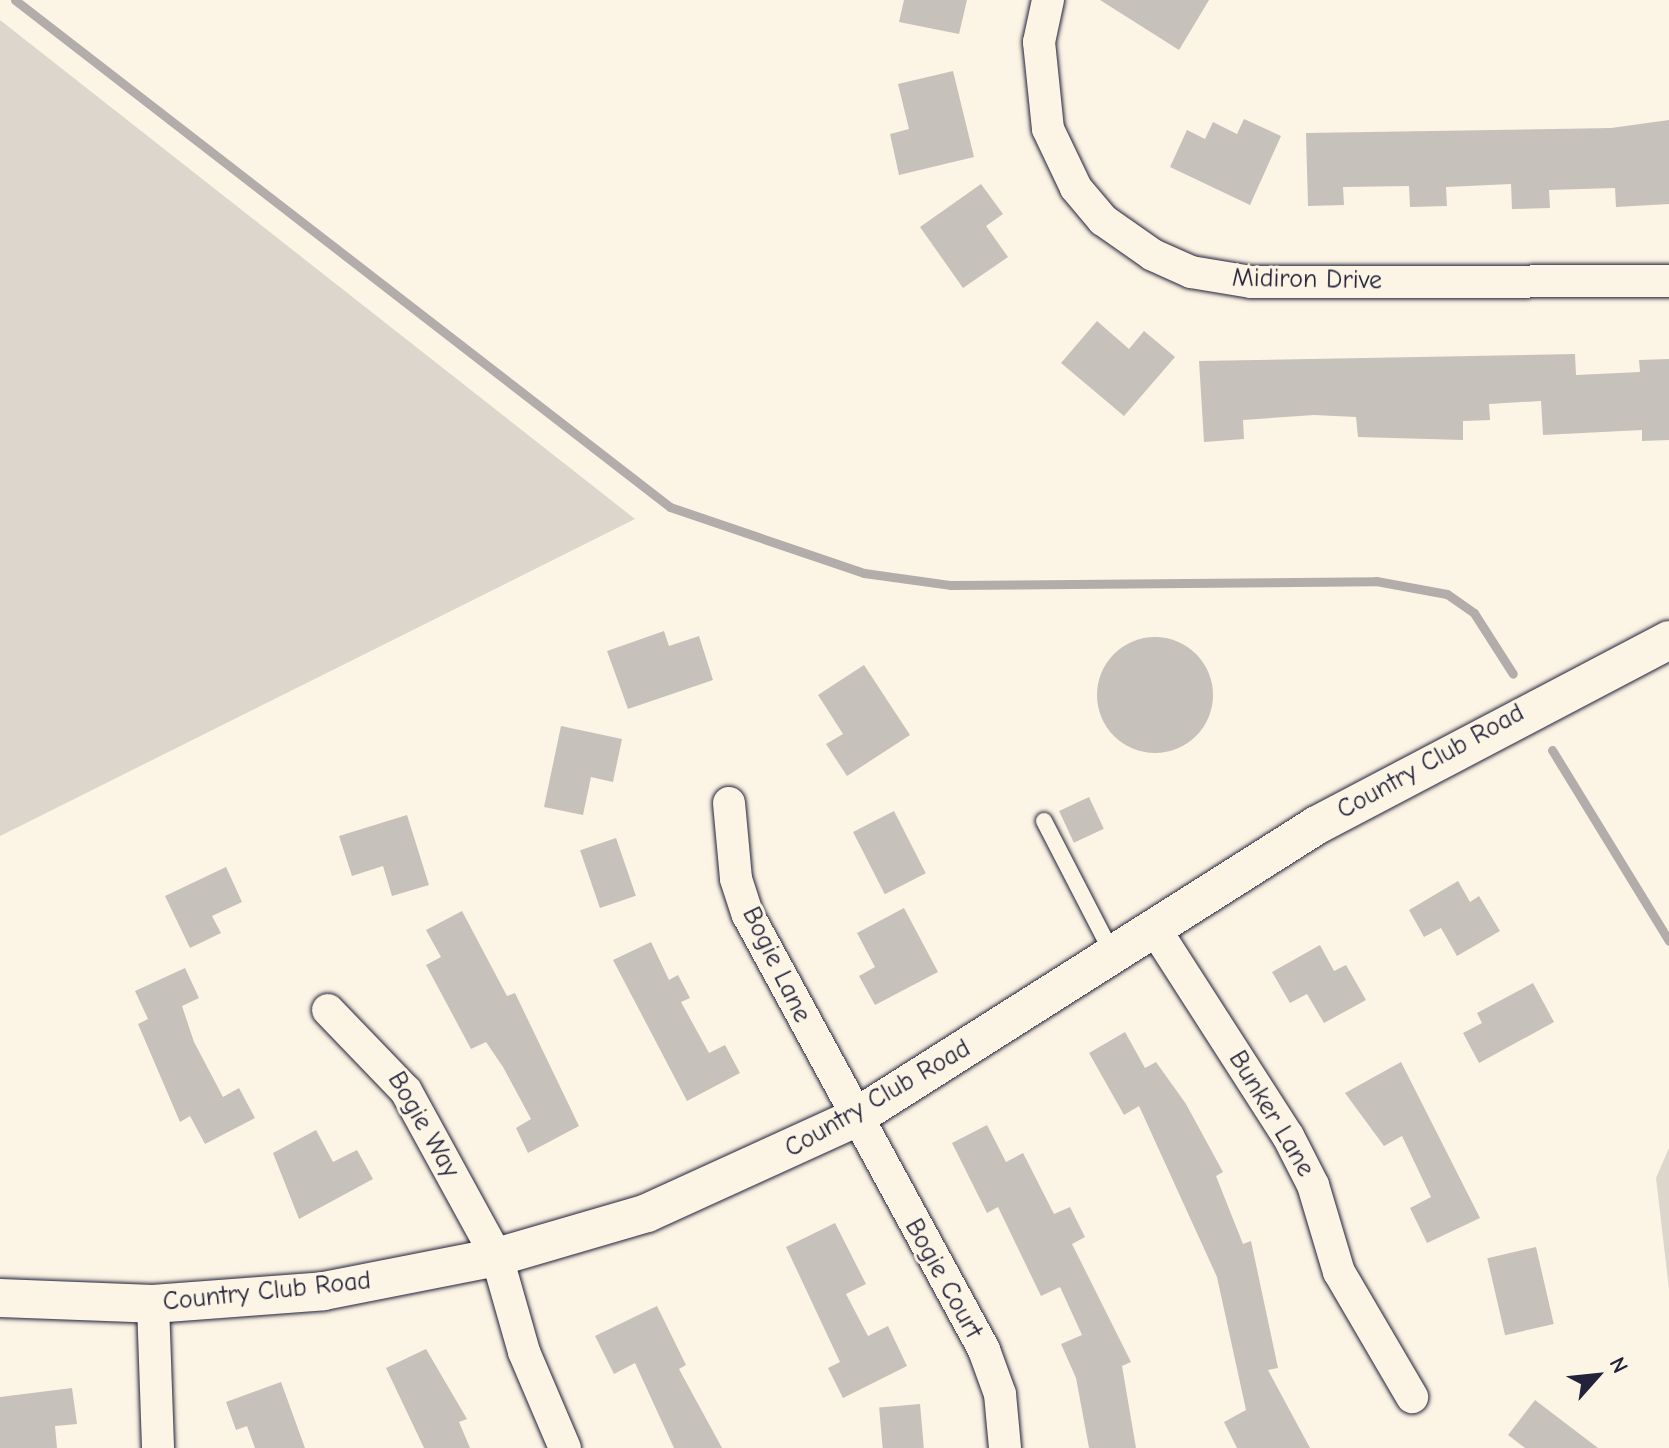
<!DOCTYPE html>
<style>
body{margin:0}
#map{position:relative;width:1669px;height:1448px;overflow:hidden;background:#fcf5e5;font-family:"Comic Neue",sans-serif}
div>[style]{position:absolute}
.green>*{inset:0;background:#dcd6cc}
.stream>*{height:9px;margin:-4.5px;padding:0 4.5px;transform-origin:4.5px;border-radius:4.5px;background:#b2adab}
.building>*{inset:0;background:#c6c1bb;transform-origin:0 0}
.round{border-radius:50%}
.roads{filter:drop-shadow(0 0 2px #22223b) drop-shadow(0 0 2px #22223b)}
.service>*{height:16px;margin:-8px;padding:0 8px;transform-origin:8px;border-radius:8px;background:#fcf5e5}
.minor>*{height:32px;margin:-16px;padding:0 16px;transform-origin:16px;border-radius:16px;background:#fcf5e5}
.tertiary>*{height:38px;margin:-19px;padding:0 19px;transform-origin:19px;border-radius:19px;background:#fcf5e5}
span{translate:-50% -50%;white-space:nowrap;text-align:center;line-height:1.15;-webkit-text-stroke:6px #fcf5e5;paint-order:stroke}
.street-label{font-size:26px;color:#22223b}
.north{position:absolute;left:1557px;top:1336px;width:80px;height:80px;-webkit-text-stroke:6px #fcf5e5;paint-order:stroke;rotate:63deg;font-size:22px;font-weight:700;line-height:32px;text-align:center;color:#22223b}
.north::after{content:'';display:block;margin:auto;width:28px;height:36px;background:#22223b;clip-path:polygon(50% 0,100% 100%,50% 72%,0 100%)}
</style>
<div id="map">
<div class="green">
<i style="clip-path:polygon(0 20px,635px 519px,0 836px)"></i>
<i style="clip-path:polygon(1669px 1148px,1669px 1289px,1656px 1178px)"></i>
</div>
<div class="stream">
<i style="left:15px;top:0;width:828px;rotate:37.74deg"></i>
<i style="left:670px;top:507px;width:205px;rotate:18.8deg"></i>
<i style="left:864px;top:573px;width:88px;rotate:7.9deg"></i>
<i style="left:951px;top:585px;width:425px;rotate:-0.5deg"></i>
<i style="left:1376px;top:581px;width:72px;rotate:10.4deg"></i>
<i style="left:1447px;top:594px;width:33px;rotate:35deg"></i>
<i style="left:1474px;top:613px;width:72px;rotate:57.4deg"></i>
<i style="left:1552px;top:750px;width:224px;rotate:58.5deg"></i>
</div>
<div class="building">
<i style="clip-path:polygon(904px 0,967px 0,959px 34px,899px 22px)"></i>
<i style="clip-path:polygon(1100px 0,1209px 0,1179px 50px)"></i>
<i style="clip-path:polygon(953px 71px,974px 157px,899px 175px,890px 134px,909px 129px,898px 84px)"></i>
<i style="clip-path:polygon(1244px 119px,1281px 136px,1250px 205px,1170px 167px,1187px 130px,1205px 139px,1213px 122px,1237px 134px)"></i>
<i style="clip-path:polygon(1669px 120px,1669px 204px,1616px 207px,1615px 188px,1549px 190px,1550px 208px,1512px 209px,1511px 184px,1446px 187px,1447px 206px,1410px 207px,1409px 186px,1343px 187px,1344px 205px,1308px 206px,1306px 133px,1611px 128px)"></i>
<i style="clip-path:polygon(981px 184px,1003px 214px,986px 226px,1008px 257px,963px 288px,920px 227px)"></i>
<i style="clip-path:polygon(1097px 321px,1129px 349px,1144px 331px,1175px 357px,1124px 416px,1061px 363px)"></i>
<i style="clip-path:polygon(1575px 354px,1576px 375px,1640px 372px,1639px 360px,1669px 359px,1669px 440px,1642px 441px,1642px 430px,1543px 435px,1541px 401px,1489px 404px,1490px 420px,1463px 421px,1463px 440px,1358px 437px,1356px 417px,1314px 415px,1243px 420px,1244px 439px,1204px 442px,1199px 361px)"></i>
<i style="clip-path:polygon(664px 631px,669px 646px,699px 636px,713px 680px,628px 709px,607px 651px)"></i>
<i class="round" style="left:1097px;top:637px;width:116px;height:116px"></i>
<i style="clip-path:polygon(864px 665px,910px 735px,847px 776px,826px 744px,843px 734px,818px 695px)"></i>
<i style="clip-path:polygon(561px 726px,622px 739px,613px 782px,591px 777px,583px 815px,544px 807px)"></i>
<i style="left:1089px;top:797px;width:35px;height:33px;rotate:65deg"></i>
<i style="left:894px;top:811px;width:70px;height:46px;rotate:63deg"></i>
<i style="clip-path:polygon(407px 815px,429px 885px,392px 896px,383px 866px,352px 876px,339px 836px)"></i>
<i style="left:616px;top:838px;width:61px;height:38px;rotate:71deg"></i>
<i style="clip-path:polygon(226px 867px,242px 902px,212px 916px,221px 933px,190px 948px,165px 896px)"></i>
<i style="clip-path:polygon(1458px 881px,1470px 902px,1479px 896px,1500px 931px,1457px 956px,1441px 928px,1424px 937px,1409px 910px)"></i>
<i style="clip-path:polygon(904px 908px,938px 972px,875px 1005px,859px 976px,875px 967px,857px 933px)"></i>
<i style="clip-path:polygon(462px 911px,507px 996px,515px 993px,579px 1126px,528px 1153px,516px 1128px,531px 1119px,503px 1067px,486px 1042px,471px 1049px,426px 965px,441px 957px,426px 930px)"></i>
<i style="clip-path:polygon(651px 942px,669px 980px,678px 975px,690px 998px,681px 1002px,709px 1053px,725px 1045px,740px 1073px,687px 1101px,613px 960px)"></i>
<i style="clip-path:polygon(1320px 945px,1334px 971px,1346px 965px,1366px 1000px,1324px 1023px,1307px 994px,1290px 1003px,1272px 972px)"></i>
<i style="clip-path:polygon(185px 968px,199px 998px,182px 1006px,194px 1042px,223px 1097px,239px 1088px,255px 1118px,205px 1144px,190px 1116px,180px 1122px,138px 1024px,148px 1019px,135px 991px)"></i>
<i style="clip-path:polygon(1533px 983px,1554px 1022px,1479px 1063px,1463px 1033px,1482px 1023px,1477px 1013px)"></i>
<i style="clip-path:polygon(1125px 1032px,1145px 1068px,1156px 1062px,1186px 1104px,1223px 1172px,1216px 1176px,1243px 1244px,1251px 1241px,1278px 1368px,1268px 1370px,1310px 1448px,1237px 1448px,1224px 1422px,1246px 1410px,1217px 1277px,1139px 1106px,1124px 1115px,1089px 1053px)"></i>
<i style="clip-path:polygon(1401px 1062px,1480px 1218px,1427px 1243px,1410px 1208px,1431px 1197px,1402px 1136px,1384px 1146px,1345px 1093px)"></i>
<i style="clip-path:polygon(987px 1125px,1006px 1162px,1023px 1153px,1054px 1214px,1070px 1207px,1085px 1237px,1072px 1244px,1131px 1362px,1122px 1366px,1136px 1448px,1089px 1448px,1076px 1378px,1061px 1344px,1082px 1335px,1060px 1287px,1041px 1296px,998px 1207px,987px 1213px,952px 1143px)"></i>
<i style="clip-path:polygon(316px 1130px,333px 1162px,357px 1150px,373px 1179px,299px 1219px,273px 1153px)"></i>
<i style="clip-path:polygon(835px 1223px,866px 1284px,846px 1294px,868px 1336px,888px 1326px,907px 1366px,843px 1398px,828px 1368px,840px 1362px,786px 1247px)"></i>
<i style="left:1536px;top:1247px;width:79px;height:50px;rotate:77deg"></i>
<i style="clip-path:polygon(657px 1306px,686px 1365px,679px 1369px,722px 1448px,674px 1448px,635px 1363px,614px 1374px,595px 1336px)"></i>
<i style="clip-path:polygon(426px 1349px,467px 1419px,459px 1422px,470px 1448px,424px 1448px,386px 1368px)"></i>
<i style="clip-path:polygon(281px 1382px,305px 1448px,255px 1448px,247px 1426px,236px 1430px,226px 1402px)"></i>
<i style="clip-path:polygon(72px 1388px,77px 1424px,55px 1426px,57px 1448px,0 1448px,0 1397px)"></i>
<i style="clip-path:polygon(1535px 1400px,1598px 1448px,1525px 1448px,1508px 1435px)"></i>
<i style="left:920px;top:1404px;width:44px;height:41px;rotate:85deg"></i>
</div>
<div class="roads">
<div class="service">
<i style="left:1044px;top:821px;width:148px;rotate:62.7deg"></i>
</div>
<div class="minor">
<i style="left:1048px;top:0;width:43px;rotate:102.1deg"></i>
<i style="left:1039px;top:42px;width:87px;rotate:84.1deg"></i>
<i style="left:1048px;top:129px;width:65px;rotate:64.6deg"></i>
<i style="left:1076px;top:188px;width:42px;rotate:49.8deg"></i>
<i style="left:1103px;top:220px;width:61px;rotate:35deg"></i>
<i style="left:1153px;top:255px;width:42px;rotate:24.1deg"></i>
<i style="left:1191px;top:272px;width:61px;rotate:9.5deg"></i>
<i style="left:1251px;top:282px;width:418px;rotate:-0.1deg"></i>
<i style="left:729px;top:803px;width:76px;rotate:84.7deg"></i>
<i style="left:736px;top:879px;width:38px;rotate:72deg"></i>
<i style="left:748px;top:915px;width:495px;rotate:61.5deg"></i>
<i style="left:984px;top:1350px;width:47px;rotate:70deg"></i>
<i style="left:1000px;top:1394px;width:54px;rotate:84.7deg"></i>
<i style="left:1153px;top:926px;width:250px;rotate:57.3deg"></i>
<i style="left:1288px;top:1136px;width:55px;rotate:63deg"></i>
<i style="left:1313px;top:1185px;width:91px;rotate:73.4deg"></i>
<i style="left:1339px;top:1272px;width:145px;rotate:59.7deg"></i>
<i style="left:328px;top:1010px;width:112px;rotate:46.1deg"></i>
<i style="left:406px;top:1091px;width:189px;rotate:61.3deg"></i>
<i style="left:497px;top:1257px;width:99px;rotate:74.1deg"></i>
<i style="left:524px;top:1352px;width:104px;rotate:66.9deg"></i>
<i style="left:153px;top:1304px;width:144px;rotate:88deg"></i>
</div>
<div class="tertiary">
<i style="left:0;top:1298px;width:153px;rotate:2.2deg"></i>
<i style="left:153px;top:1304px;width:171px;rotate:-4.3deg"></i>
<i style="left:324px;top:1291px;width:176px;rotate:-11.1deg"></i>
<i style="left:497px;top:1257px;width:156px;rotate:-16.3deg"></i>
<i style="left:647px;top:1213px;width:226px;rotate:-24.5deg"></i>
<i style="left:853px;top:1119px;width:549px;rotate:-32.36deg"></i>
<i style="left:1317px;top:825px;width:398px;rotate:-27.7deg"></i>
</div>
</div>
<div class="street-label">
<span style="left:1307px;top:280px;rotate:1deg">Midiron Drive</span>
<span style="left:1431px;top:762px;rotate:-29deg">Country Club Road</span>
<span style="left:776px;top:965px;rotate:64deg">Bogie Lane</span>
<span style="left:878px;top:1099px;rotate:-30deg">Country Club Road</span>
<span style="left:1271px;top:1114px;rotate:59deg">Bunker Lane</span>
<span style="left:423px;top:1125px;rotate:60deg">Bogie Way</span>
<span style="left:943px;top:1279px;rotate:61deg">Bogie Court</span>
<span style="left:267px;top:1292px;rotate:-6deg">Country Club Road</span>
</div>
<div class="north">N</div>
</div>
